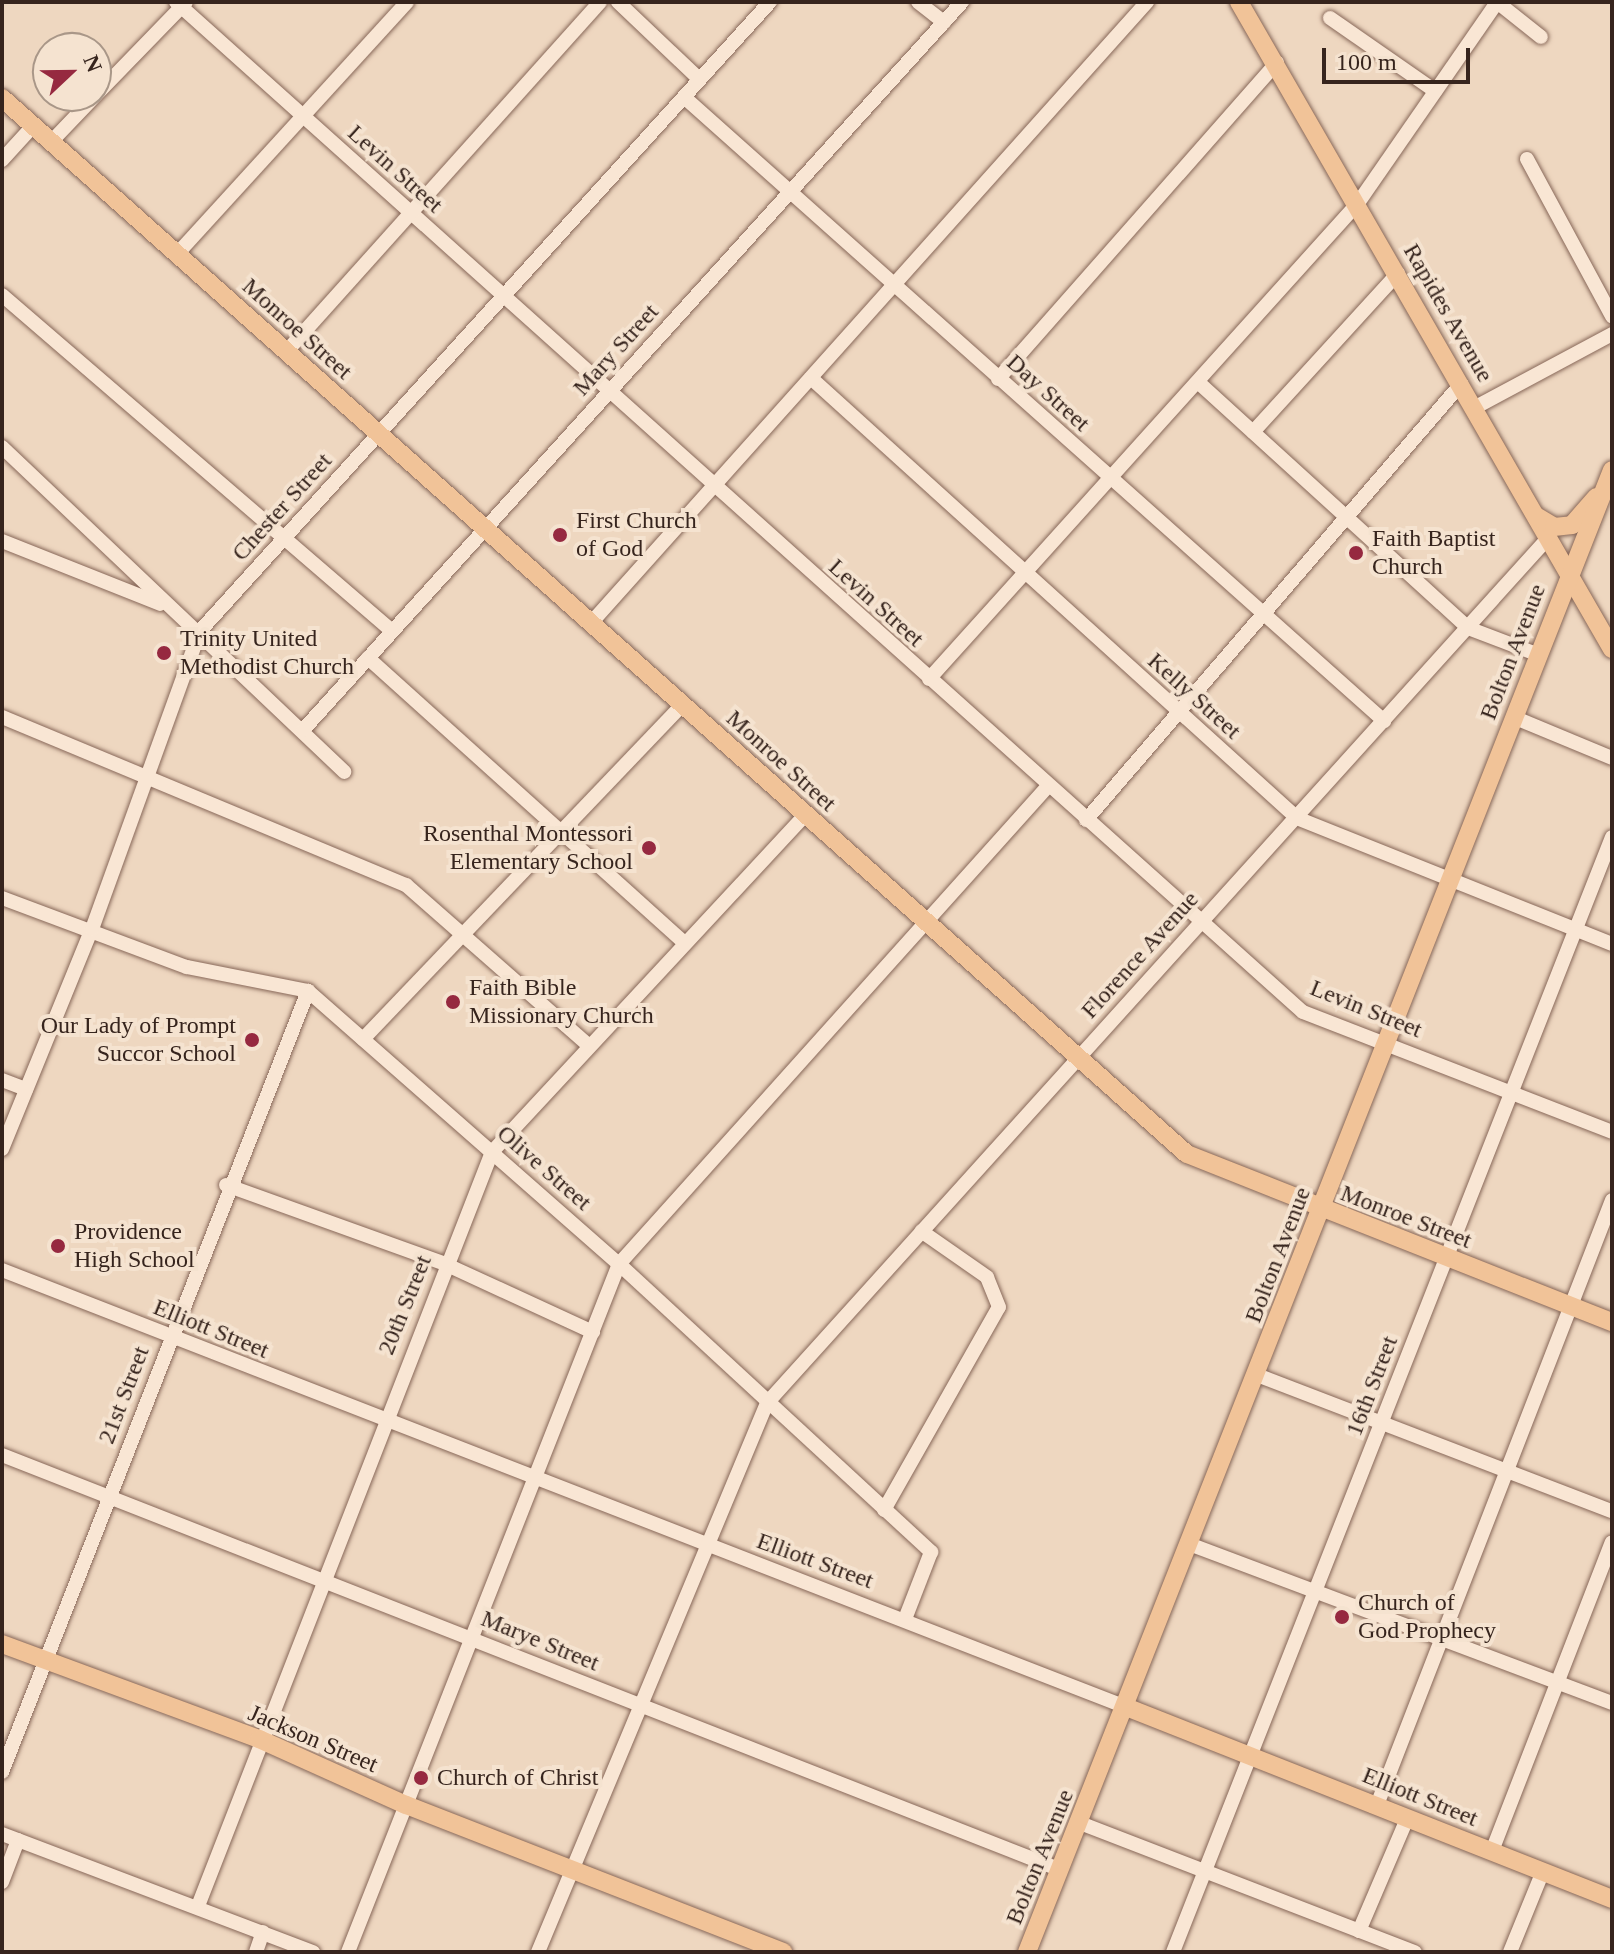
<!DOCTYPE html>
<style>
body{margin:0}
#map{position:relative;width:1614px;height:1954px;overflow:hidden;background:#eed7c0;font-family:"Times New Roman",serif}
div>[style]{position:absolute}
.roads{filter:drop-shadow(0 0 2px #876758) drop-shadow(0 0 2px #876758)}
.minor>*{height:14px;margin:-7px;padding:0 7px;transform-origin:7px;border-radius:7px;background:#f9e6d4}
.major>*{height:18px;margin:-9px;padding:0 9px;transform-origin:9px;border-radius:9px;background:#f1c398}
.dots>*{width:22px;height:22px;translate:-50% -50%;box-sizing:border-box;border:4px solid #f5e3d0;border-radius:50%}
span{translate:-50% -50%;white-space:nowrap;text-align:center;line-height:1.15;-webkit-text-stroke:8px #f5e3d0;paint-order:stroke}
.street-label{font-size:24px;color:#36241d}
.poi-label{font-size:24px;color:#36241d}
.left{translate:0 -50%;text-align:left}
.right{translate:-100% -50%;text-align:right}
.frame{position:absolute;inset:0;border:4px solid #36241d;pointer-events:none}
.north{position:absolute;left:32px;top:32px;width:80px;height:80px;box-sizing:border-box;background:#f5e3d0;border:2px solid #a99788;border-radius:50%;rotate:68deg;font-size:22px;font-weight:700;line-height:32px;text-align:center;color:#36241d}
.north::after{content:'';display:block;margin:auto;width:28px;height:36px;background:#962940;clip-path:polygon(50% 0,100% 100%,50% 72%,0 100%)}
.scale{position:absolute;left:1322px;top:48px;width:148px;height:36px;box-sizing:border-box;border:4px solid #36241d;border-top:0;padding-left:10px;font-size:24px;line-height:28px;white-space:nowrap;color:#36241d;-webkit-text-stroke:6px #f5e3d0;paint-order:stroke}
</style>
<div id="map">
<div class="roads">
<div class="minor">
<i style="left:176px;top:2px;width:1513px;rotate:41.87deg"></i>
<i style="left:1303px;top:1012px;width:331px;rotate:21.2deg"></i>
<i style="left:618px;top:2px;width:112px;rotate:43.5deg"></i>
<i style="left:918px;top:2px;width:33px;rotate:38deg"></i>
<i style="left:1497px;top:2px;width:56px;rotate:38.5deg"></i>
<i style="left:1330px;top:18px;width:128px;rotate:34.8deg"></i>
<i style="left:96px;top:95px;width:129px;rotate:-45.9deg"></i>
<i style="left:684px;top:97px;width:938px;rotate:41.71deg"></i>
<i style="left:51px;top:142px;width:64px;rotate:-46.3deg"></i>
<i style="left:1527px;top:159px;width:179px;rotate:61.6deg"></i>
<i style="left:2px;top:160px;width:46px;rotate:-47.6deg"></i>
<i style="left:177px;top:254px;width:341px;rotate:-47.6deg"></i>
<i style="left:2px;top:295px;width:515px;rotate:40.75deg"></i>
<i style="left:286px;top:352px;width:470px;rotate:-48.1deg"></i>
<i style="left:811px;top:378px;width:656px;rotate:42.16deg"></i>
<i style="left:1297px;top:818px;width:339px;rotate:21.8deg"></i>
<i style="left:998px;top:379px;width:422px;rotate:-48.6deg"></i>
<i style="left:1199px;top:383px;width:364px;rotate:42.3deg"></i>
<i style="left:1468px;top:628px;width:76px;rotate:20.8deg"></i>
<i style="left:1474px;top:408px;width:157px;rotate:-28.2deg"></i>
<i style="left:1253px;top:432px;width:215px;rotate:-47.6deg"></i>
<i style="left:2px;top:447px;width:472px;rotate:43.5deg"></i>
<i style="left:2px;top:541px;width:170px;rotate:21.7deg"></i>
<i style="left:591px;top:623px;width:834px;rotate:-48.16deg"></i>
<i style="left:368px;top:658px;width:421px;rotate:42deg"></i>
<i style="left:929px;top:679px;width:641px;rotate:-47.97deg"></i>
<i style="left:1358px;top:203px;width:244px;rotate:-55.3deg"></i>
<i style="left:2px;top:717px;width:438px;rotate:22.6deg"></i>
<i style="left:406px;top:885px;width:240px;rotate:41.3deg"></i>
<i style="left:1513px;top:717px;width:107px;rotate:22.5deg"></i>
<i style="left:304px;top:729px;width:981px;rotate:-47.85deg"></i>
<i style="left:1086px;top:820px;width:575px;rotate:-49.3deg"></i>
<i style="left:2px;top:898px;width:197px;rotate:20.5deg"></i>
<i style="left:187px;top:967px;width:123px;rotate:11.2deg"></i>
<i style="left:308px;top:991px;width:414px;rotate:41.3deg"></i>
<i style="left:619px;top:1264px;width:425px;rotate:42.7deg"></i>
<i style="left:931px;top:1552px;width:72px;rotate:111.2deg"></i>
<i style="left:363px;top:1039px;width:462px;rotate:-46.3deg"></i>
<i style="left:2px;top:1080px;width:26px;rotate:21deg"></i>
<i style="left:2px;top:1149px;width:238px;rotate:-67.8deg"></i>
<i style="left:92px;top:929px;width:317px;rotate:-70.1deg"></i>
<i style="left:200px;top:631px;width:849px;rotate:-47.82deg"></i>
<i style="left:226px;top:1185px;width:233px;rotate:19.8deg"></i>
<i style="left:445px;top:1264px;width:163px;rotate:24.7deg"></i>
<i style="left:2px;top:1270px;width:1206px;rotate:21.25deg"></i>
<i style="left:1257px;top:1375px;width:380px;rotate:21deg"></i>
<i style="left:2px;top:1455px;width:1137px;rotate:21.4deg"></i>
<i style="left:884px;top:1510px;width:233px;rotate:-60.5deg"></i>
<i style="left:999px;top:1307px;width:32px;rotate:-112deg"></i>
<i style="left:987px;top:1277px;width:80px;rotate:-145.1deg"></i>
<i style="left:1189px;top:1544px;width:452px;rotate:20.6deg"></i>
<i style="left:2px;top:1772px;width:839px;rotate:-68.6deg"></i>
<i style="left:1377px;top:1805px;width:649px;rotate:-68.77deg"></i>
<i style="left:1080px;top:1823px;width:359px;rotate:21.1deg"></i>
<i style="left:2px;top:1834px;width:333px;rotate:20.8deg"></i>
<i style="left:1492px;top:1851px;width:331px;rotate:-68.8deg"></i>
<i style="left:2px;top:1882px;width:45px;rotate:-69.1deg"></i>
<i style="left:198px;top:1906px;width:809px;rotate:-68.7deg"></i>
<i style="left:492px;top:1152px;width:460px;rotate:-47.1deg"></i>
<i style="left:1359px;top:1931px;width:122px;rotate:-66.8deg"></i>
<i style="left:256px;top:1952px;width:21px;rotate:-71deg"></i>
<i style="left:348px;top:1952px;width:739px;rotate:-68.5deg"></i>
<i style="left:619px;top:1264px;width:642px;rotate:-48.09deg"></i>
<i style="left:538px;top:1952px;width:595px;rotate:-67.36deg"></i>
<i style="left:767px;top:1403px;width:1165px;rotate:-47.92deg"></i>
<i style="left:1173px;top:1952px;width:1198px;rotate:-68.51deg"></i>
<i style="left:1510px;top:1952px;width:87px;rotate:-67.8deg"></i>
</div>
<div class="major">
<i style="left:1239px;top:2px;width:747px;rotate:60.04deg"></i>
<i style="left:2px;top:98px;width:1587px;rotate:41.71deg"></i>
<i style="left:1187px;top:1154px;width:457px;rotate:21.6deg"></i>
<i style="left:1536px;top:516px;width:21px;rotate:31deg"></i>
<i style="left:1554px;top:527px;width:18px;rotate:-6deg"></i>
<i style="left:1572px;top:525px;width:37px;rotate:-49deg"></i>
<i style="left:2px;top:1644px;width:274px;rotate:20.3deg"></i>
<i style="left:259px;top:1739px;width:161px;rotate:24.2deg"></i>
<i style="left:406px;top:1805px;width:405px;rotate:21.3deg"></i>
<i style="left:1126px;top:1707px;width:523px;rotate:21.56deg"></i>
<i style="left:1027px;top:1952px;width:1593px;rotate:-68.46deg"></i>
</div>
</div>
<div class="dots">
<i style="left:560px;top:535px;background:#962940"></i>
<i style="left:1356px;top:553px;background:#962940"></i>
<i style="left:164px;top:653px;background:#962940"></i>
<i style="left:649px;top:848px;background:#962940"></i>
<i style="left:453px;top:1002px;background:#962940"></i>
<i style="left:252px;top:1040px;background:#962940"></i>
<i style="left:58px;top:1246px;background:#962940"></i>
<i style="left:1342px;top:1617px;background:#962940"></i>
<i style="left:421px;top:1778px;background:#962940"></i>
</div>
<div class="street-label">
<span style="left:395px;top:169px;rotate:42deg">Levin Street</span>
<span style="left:1448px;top:313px;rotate:60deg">Rapides Avenue</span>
<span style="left:297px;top:329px;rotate:42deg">Monroe Street</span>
<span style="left:616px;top:350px;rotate:-48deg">Mary Street</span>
<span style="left:1048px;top:393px;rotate:42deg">Day Street</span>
<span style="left:282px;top:507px;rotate:-48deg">Chester Street</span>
<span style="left:876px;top:603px;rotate:42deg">Levin Street</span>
<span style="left:1513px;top:652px;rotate:-69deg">Bolton Avenue</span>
<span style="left:1194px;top:696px;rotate:42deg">Kelly Street</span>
<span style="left:781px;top:761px;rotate:42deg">Monroe Street</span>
<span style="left:1140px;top:955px;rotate:-48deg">Florence Avenue</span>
<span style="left:1366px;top:1009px;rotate:22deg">Levin Street</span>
<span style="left:544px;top:1168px;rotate:41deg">Olive Street</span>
<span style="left:1406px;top:1217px;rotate:21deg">Monroe Street</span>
<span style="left:1278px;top:1255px;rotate:-69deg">Bolton Avenue</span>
<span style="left:405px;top:1305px;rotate:-68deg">20th Street</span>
<span style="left:211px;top:1329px;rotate:22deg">Elliott Street</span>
<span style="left:1372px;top:1386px;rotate:-69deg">16th Street</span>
<span style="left:124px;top:1395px;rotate:-69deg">21st Street</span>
<span style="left:815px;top:1561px;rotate:20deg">Elliott Street</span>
<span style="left:540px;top:1641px;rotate:22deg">Marye Street</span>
<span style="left:313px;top:1739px;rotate:23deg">Jackson Street</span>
<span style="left:1420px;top:1797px;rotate:22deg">Elliott Street</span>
<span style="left:1040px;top:1857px;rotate:-68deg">Bolton Avenue</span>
</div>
<div class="poi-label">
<span class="left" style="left:576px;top:535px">First Church<br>of God</span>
<span class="left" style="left:1372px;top:553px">Faith Baptist<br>Church</span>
<span class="left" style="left:180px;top:653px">Trinity United<br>Methodist Church</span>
<span class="right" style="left:633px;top:848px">Rosenthal Montessori<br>Elementary School</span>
<span class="left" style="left:469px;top:1002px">Faith Bible<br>Missionary Church</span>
<span class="right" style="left:236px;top:1040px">Our Lady of Prompt<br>Succor School</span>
<span class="left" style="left:74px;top:1246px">Providence<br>High School</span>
<span class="left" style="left:1358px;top:1617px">Church of<br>God Prophecy</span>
<span class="left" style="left:437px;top:1778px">Church of Christ</span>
</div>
<div class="frame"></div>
<div class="north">N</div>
<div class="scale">100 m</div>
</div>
